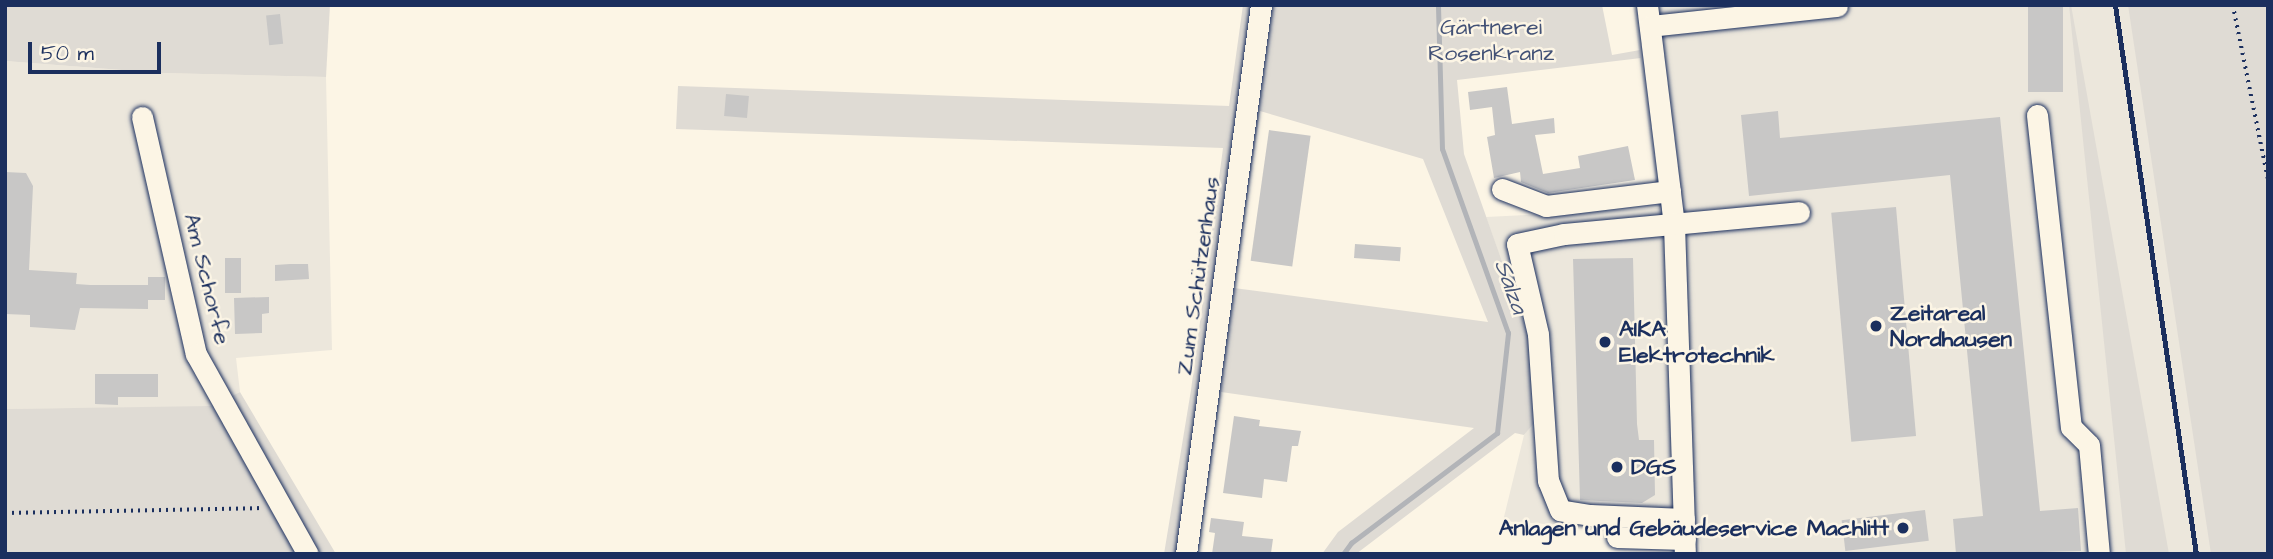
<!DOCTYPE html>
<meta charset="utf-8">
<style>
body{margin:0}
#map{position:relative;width:2273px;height:559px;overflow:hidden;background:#fcf5e5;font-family:"Architects Daughter",sans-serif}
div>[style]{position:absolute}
.built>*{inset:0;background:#ece7dc}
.green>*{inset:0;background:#dfdbd4}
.stream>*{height:5px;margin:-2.5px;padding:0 2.5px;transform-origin:2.5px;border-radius:2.5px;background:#b2b4b8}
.building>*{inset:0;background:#c8c7c6;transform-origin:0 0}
.path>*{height:3.5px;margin-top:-1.75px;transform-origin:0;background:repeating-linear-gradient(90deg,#1b2f5e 0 2px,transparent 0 7px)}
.roads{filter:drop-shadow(0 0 2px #1b2f5e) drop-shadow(0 0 2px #1b2f5e)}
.minor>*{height:21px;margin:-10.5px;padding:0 10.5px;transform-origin:10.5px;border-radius:10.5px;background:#fcf5e5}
.rail>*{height:5px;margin:-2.5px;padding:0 2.5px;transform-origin:2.5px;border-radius:2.5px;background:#1b2f5e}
.dots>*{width:19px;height:19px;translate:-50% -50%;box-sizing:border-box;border:4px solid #fcf5e5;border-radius:50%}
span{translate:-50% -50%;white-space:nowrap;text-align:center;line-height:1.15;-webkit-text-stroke:5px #fcf5e5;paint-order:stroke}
.park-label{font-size:23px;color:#425176}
.street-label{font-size:23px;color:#1b2f5e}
.poi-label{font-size:23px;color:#1b2f5e;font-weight:700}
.left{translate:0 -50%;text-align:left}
.right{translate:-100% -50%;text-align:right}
.water-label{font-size:24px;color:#485779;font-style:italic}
.frame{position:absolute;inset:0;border:7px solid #1b2f5e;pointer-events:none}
.scale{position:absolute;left:28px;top:42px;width:133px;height:32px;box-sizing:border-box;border:4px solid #1b2f5e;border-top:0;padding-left:9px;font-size:21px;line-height:24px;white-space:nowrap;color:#1b2f5e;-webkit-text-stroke:5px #fcf5e5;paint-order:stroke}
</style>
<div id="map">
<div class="built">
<i style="clip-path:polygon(1633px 5px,2131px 5px,2268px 554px,1701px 554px,1700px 535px,1503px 521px,1524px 435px,1534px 422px,1532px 346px,1486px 217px,1659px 208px)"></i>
<i style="clip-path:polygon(5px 61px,160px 73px,326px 77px,332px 350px,236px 358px,240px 392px,211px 407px,5px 409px)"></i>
</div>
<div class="green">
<i style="clip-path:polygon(5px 5px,330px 5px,326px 77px,160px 73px,5px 61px)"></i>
<i style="clip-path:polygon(evenodd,1243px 5px,1602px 5px,1612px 55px,1640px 50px,1641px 58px,1457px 80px,1464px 154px,1532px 346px,1534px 423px,1524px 435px,1515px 433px,1356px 554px,1322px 554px,1338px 532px,1474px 428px,1221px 392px,1198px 554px,1164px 554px,1191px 390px,1223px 148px,676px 129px,678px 86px,1229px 106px,1243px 5px,1260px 111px,1423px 159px,1488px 322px,1234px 288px,1260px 111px)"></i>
<i style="clip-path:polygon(2069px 5px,2071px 5px,2169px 554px,2126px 554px)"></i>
<i style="clip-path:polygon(2128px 5px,2268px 5px,2268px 554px,2211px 554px)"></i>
<i style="clip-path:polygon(240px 392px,336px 554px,5px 554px,5px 409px,211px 406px)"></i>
</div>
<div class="stream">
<i style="left:1343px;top:554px;width:14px;rotate:-54deg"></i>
<i style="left:1351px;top:543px;width:183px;rotate:-37deg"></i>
<i style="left:1497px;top:433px;width:101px;rotate:-83.7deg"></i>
<i style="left:1508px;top:333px;width:195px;rotate:-109.7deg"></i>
<i style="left:1442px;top:149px;width:144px;rotate:-91.6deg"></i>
</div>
<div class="building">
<i style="left:2028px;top:5px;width:35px;height:87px"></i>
<i style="left:280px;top:14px;width:30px;height:14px;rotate:84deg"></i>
<i style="clip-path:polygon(1507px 87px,1512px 124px,1554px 118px,1555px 133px,1535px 135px,1543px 174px,1580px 168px,1578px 156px,1628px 146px,1635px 180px,1548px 193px,1521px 182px,1520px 172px,1494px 178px,1487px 137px,1495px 135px,1492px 107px,1470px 110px,1468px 92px)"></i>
<i style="left:726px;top:94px;width:23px;height:22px;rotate:5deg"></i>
<i style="clip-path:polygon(1778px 111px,1780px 138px,2000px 117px,2040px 511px,2078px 508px,2081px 551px,1956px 554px,1953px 519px,1983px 516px,1950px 175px,1749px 196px,1741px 115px)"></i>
<i style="left:1269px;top:130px;width:42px;height:132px;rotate:8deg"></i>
<i style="clip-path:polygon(5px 172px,26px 173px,33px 186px,29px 270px,77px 273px,76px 284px,90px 285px,148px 285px,148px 277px,165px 277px,165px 300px,148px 300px,148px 309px,80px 308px,75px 330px,30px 327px,30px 315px,5px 314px)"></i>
<i style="left:1896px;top:207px;width:230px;height:65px;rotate:85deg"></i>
<i style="left:1355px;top:244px;width:46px;height:14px;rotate:4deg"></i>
<i style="left:225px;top:258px;width:16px;height:35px"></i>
<i style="clip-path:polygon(1633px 258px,1637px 424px,1639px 440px,1654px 440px,1655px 495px,1642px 503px,1580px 500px,1573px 259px)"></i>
<i style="clip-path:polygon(290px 264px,308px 264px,309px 279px,275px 281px,275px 265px)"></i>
<i style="clip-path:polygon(269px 297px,269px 313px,262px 314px,262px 333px,235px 334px,234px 298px)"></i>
<i style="clip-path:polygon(95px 374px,158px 374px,158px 397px,118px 397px,118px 405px,95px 404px)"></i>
<i style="clip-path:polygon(1234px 416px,1260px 420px,1259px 426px,1301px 431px,1298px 446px,1292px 446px,1287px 482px,1264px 479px,1262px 498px,1223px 493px)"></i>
<i style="left:1925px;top:510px;width:31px;height:84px;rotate:83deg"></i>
<i style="clip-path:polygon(1211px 518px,1244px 522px,1242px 536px,1273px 539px,1271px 553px,1212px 554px,1215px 533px,1209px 532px)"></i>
</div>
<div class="path">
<i style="left:2233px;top:5px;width:177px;rotate:78.6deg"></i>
<i style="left:5px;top:513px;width:257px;rotate:-1.1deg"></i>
</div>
<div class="roads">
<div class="minor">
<i style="left:1647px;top:5px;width:222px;rotate:83deg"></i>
<i style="left:1674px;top:225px;width:329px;rotate:88.1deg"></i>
<i style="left:1650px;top:26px;width:188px;rotate:-6.1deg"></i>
<i style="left:2037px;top:115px;width:314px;rotate:83.8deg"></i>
<i style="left:2071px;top:427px;width:25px;rotate:45deg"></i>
<i style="left:2089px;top:445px;width:109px;rotate:84.8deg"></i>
<i style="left:142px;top:117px;width:243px;rotate:77.2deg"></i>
<i style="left:196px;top:354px;width:229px;rotate:60.8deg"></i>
<i style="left:1502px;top:189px;width:47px;rotate:21.1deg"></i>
<i style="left:1546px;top:206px;width:125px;rotate:-6.9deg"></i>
<i style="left:1684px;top:519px;width:94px;rotate:-177.6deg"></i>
<i style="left:1590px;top:515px;width:30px;rotate:-171deg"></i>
<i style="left:1560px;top:510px;width:31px;rotate:-112deg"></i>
<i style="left:1548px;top:481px;width:147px;rotate:-93.9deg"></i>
<i style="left:1538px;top:334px;width:92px;rotate:-103.1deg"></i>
<i style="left:1517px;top:244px;width:48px;rotate:-12deg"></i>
<i style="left:1564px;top:234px;width:236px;rotate:-5.3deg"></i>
<i style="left:1617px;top:537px;width:68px;rotate:1.7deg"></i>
<i style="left:1186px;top:554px;width:554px;rotate:-82.22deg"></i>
</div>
</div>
<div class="rail">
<i style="left:2115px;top:5px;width:555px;rotate:81.61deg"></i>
</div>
<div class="dots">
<i style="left:1876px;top:326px;background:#1b2f5e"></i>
<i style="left:1605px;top:342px;background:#1b2f5e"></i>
<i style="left:1617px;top:467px;background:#1b2f5e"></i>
<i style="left:1903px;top:528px;background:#1b2f5e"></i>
</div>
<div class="park-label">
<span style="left:1491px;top:40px">Gärtnerei<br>Rosenkranz</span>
</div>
<div class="street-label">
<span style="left:1198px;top:276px;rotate:-82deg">Zum Schützenhaus</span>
<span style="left:207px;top:279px;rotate:76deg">Am Schorfe</span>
</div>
<div class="poi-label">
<span class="left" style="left:1890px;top:326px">Zeitareal<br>Nordhausen</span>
<span class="left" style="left:1619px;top:342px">AIKA<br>Elektrotechnik</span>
<span class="left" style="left:1631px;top:467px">DGS</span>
<span class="right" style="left:1889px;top:528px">Anlagen und Gebäudeservice Machlitt</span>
</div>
<div class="water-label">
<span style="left:1510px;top:287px;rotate:70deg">Salza</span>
</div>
<div class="frame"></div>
<div class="scale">50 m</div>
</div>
